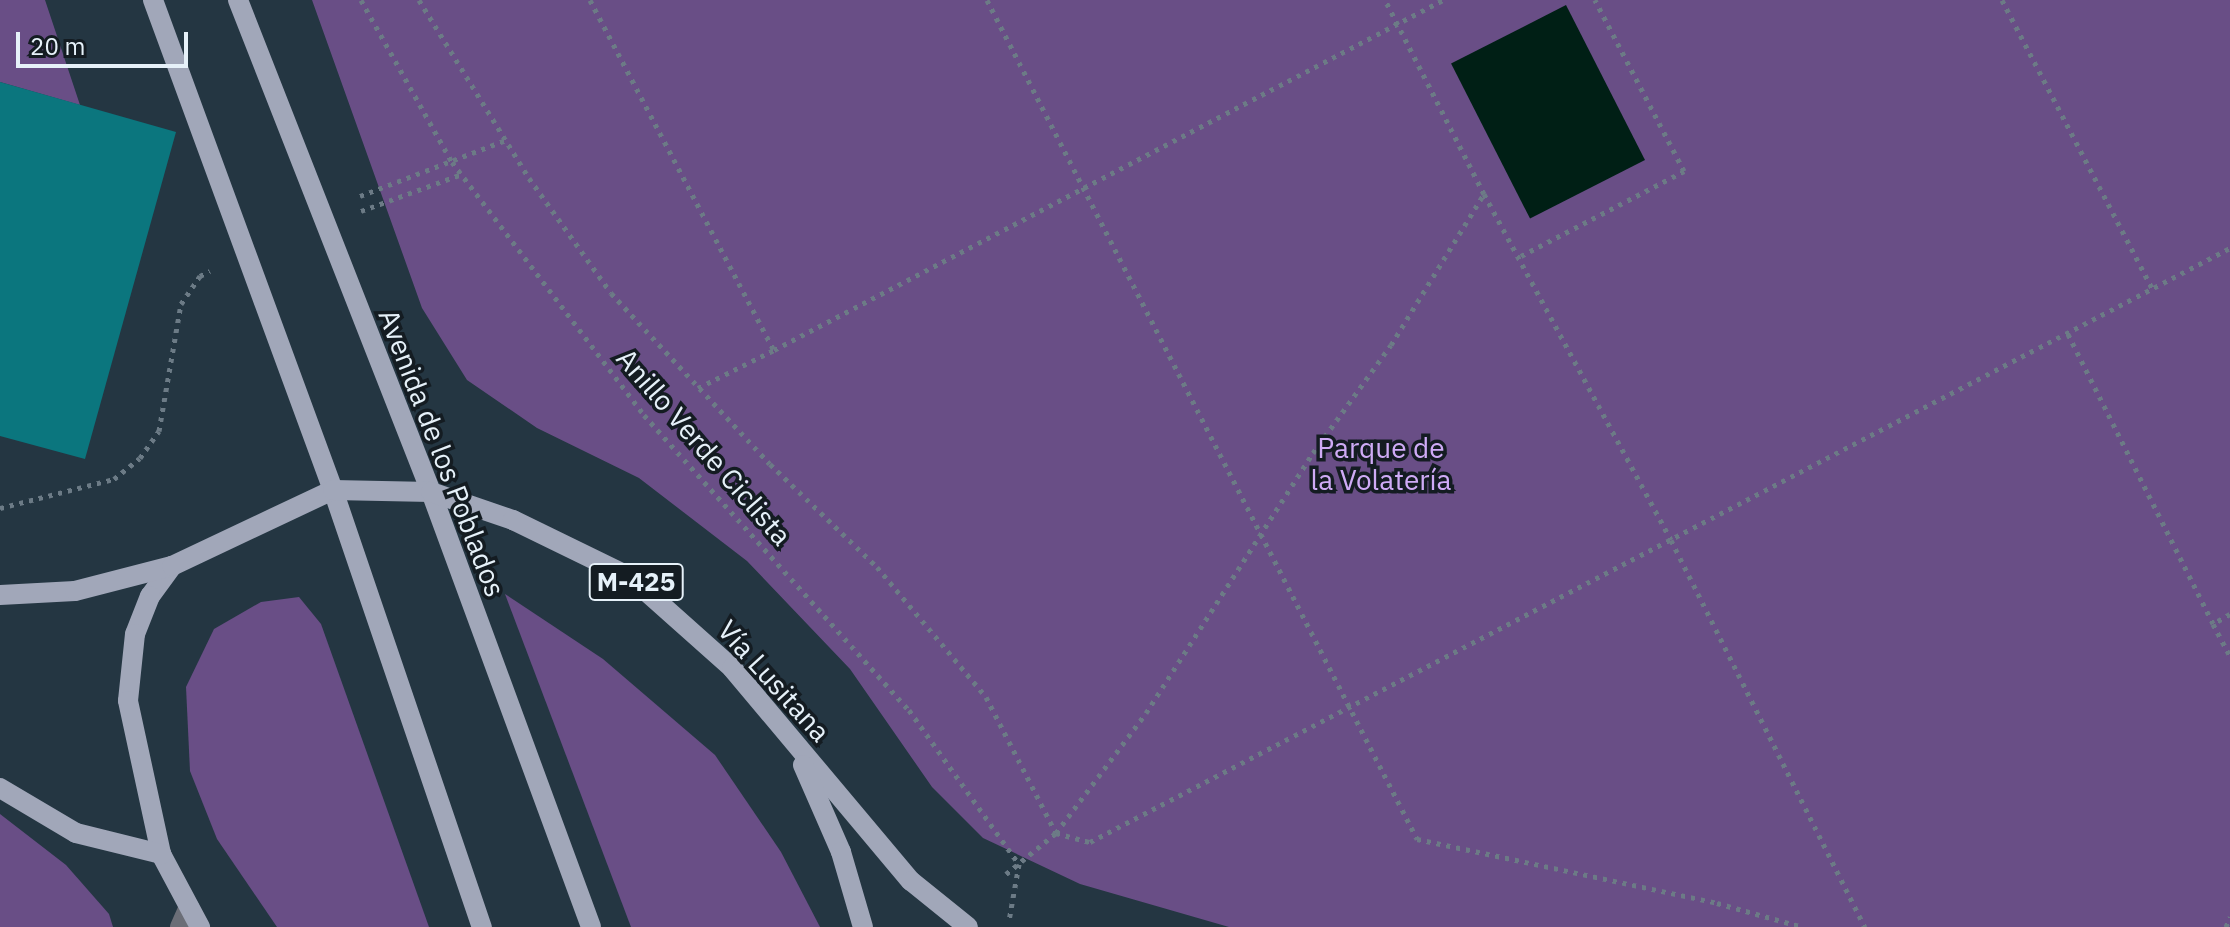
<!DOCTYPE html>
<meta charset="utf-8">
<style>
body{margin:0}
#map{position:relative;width:2230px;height:927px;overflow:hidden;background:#243642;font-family:"IBM Plex Sans",sans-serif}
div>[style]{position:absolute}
.green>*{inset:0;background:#694e86}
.water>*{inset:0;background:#001f15;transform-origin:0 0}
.building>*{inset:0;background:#0b767e}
.path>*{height:5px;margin-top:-2.5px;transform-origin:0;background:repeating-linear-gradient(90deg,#6c7b86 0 4px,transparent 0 10px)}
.street>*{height:20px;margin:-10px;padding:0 10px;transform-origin:10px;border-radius:10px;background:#6b6e77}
.primary>*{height:20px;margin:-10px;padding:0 10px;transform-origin:10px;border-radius:10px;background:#a1a7b9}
span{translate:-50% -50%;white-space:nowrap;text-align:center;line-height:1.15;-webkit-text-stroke:7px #141c22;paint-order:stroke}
.shield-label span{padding:2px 6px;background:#141c22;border:2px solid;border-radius:6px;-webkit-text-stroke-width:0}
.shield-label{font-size:26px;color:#e6f1f9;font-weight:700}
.street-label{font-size:28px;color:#e6f1f9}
.park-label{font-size:28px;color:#cfabf6}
.scale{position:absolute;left:16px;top:32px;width:172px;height:36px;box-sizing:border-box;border:4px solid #e6f1f9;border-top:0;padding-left:10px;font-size:24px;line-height:28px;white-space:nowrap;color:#e6f1f9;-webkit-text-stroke:6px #141c22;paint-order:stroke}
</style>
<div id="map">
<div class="green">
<i style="clip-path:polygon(0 0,45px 0,80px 105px,0 82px)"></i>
<i style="clip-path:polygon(312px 0,2230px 0,2230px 927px,1229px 927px,1080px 884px,983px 838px,932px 787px,850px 669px,747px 561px,639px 478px,537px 428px,467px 380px,422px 308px)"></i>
<i style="clip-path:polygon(505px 594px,603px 659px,715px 755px,781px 852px,820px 927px,631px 927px)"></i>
<i style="clip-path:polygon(299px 597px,321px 624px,429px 927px,277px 927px,217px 839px,190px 771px,186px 687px,214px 629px,261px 602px)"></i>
<i style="clip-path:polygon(0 814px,66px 865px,109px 914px,113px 927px,0 927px)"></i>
</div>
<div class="water">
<i style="left:1566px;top:5px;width:174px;height:129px;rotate:63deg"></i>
</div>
<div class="building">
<i style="clip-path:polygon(0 82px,176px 132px,85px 459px,0 436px)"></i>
</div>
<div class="path">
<i style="left:361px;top:0;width:186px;rotate:60.7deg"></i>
<i style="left:452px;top:162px;width:318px;rotate:52.8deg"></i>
<i style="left:644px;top:415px;width:397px;rotate:48.1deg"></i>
<i style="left:909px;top:710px;width:189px;rotate:54.5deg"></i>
<i style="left:1019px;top:864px;width:58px;rotate:100deg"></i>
<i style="left:419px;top:0;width:209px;rotate:58.3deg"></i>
<i style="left:529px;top:178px;width:141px;rotate:54.5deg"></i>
<i style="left:611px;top:293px;width:233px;rotate:47.1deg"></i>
<i style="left:770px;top:464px;width:149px;rotate:43.9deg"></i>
<i style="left:877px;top:567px;width:170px;rotate:50deg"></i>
<i style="left:986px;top:697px;width:153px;rotate:62.8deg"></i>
<i style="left:1056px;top:833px;width:35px;rotate:15deg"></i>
<i style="left:1090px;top:842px;width:1285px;rotate:-27.52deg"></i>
<i style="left:590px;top:0;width:395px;rotate:62.3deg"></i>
<i style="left:774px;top:350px;width:755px;rotate:-27.62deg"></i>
<i style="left:987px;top:0;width:943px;rotate:62.86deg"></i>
<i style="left:1417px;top:839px;width:307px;rotate:12deg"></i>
<i style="left:1717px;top:903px;width:89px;rotate:15.6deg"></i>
<i style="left:2002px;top:0;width:325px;rotate:62.5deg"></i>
<i style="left:1484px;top:194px;width:393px;rotate:61.6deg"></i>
<i style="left:1671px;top:540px;width:433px;rotate:63.4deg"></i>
<i style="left:360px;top:196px;width:156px;rotate:-21deg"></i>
<i style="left:361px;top:211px;width:108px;rotate:-20.1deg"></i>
<i style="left:1521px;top:256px;width:184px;rotate:-27.5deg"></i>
<i style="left:1684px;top:171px;width:193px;rotate:-117.5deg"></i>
<i style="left:2068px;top:334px;width:324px;rotate:63.4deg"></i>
<i style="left:698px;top:388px;width:85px;rotate:-26.6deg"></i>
<i style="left:0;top:508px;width:118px;rotate:-14.3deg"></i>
<i style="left:114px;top:479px;width:33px;rotate:-39deg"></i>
<i style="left:140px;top:458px;width:33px;rotate:-55deg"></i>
<i style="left:159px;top:431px;width:129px;rotate:-80.2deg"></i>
<i style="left:181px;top:304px;width:34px;rotate:-56deg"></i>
<i style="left:200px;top:276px;width:11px;rotate:-27deg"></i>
<i style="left:2230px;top:614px;width:20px;rotate:150deg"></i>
<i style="left:2213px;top:624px;width:36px;rotate:62deg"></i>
<i style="left:1006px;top:874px;width:65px;rotate:-39.4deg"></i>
<i style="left:1056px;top:833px;width:150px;rotate:-53.1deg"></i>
<i style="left:1146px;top:713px;width:309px;rotate:-57.3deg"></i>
<i style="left:1313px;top:453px;width:133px;rotate:-54.2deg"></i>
<i style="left:1391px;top:345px;width:177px;rotate:-58.4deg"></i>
<i style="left:1484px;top:194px;width:218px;rotate:-117deg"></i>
<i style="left:2226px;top:927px;width:11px;rotate:-68deg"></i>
</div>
<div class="street">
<i style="left:180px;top:927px;width:22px;rotate:-66deg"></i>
</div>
<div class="primary">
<i style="left:153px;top:0;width:522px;rotate:69.83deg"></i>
<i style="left:333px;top:490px;width:462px;rotate:71.2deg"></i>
<i style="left:238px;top:0;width:529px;rotate:68.58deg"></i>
<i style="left:431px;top:492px;width:463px;rotate:69.8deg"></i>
<i style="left:172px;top:566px;width:37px;rotate:126deg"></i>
<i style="left:150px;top:596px;width:41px;rotate:111.5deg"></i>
<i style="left:135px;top:634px;width:67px;rotate:96deg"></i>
<i style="left:128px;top:701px;width:157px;rotate:77.8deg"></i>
<i style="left:161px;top:854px;width:83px;rotate:61.9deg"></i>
<i style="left:0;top:595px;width:75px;rotate:-3.1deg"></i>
<i style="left:75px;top:591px;width:100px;rotate:-14.5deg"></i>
<i style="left:172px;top:566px;width:178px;rotate:-25.3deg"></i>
<i style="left:333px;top:490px;width:98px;rotate:1.2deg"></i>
<i style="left:431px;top:492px;width:87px;rotate:18.9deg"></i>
<i style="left:513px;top:520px;width:130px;rotate:26deg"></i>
<i style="left:630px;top:577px;width:137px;rotate:41.7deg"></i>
<i style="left:732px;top:668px;width:278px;rotate:50deg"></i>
<i style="left:911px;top:881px;width:73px;rotate:38.9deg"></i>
<i style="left:803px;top:765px;width:95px;rotate:66.4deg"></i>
<i style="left:841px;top:852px;width:78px;rotate:73.7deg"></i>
<i style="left:0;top:788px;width:88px;rotate:30.6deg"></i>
<i style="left:76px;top:833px;width:88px;rotate:13.9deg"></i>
</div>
<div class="shield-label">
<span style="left:636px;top:582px">M-425</span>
</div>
<div class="street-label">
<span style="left:704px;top:447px;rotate:49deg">Anillo Verde Ciclista</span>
<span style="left:442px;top:453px;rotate:69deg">Avenida de los Poblados</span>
<span style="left:774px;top:681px;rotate:48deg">Vía Lusitana</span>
</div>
<div class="park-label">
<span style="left:1381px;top:464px">Parque de<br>la Volatería</span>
</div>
<div class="scale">20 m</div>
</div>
